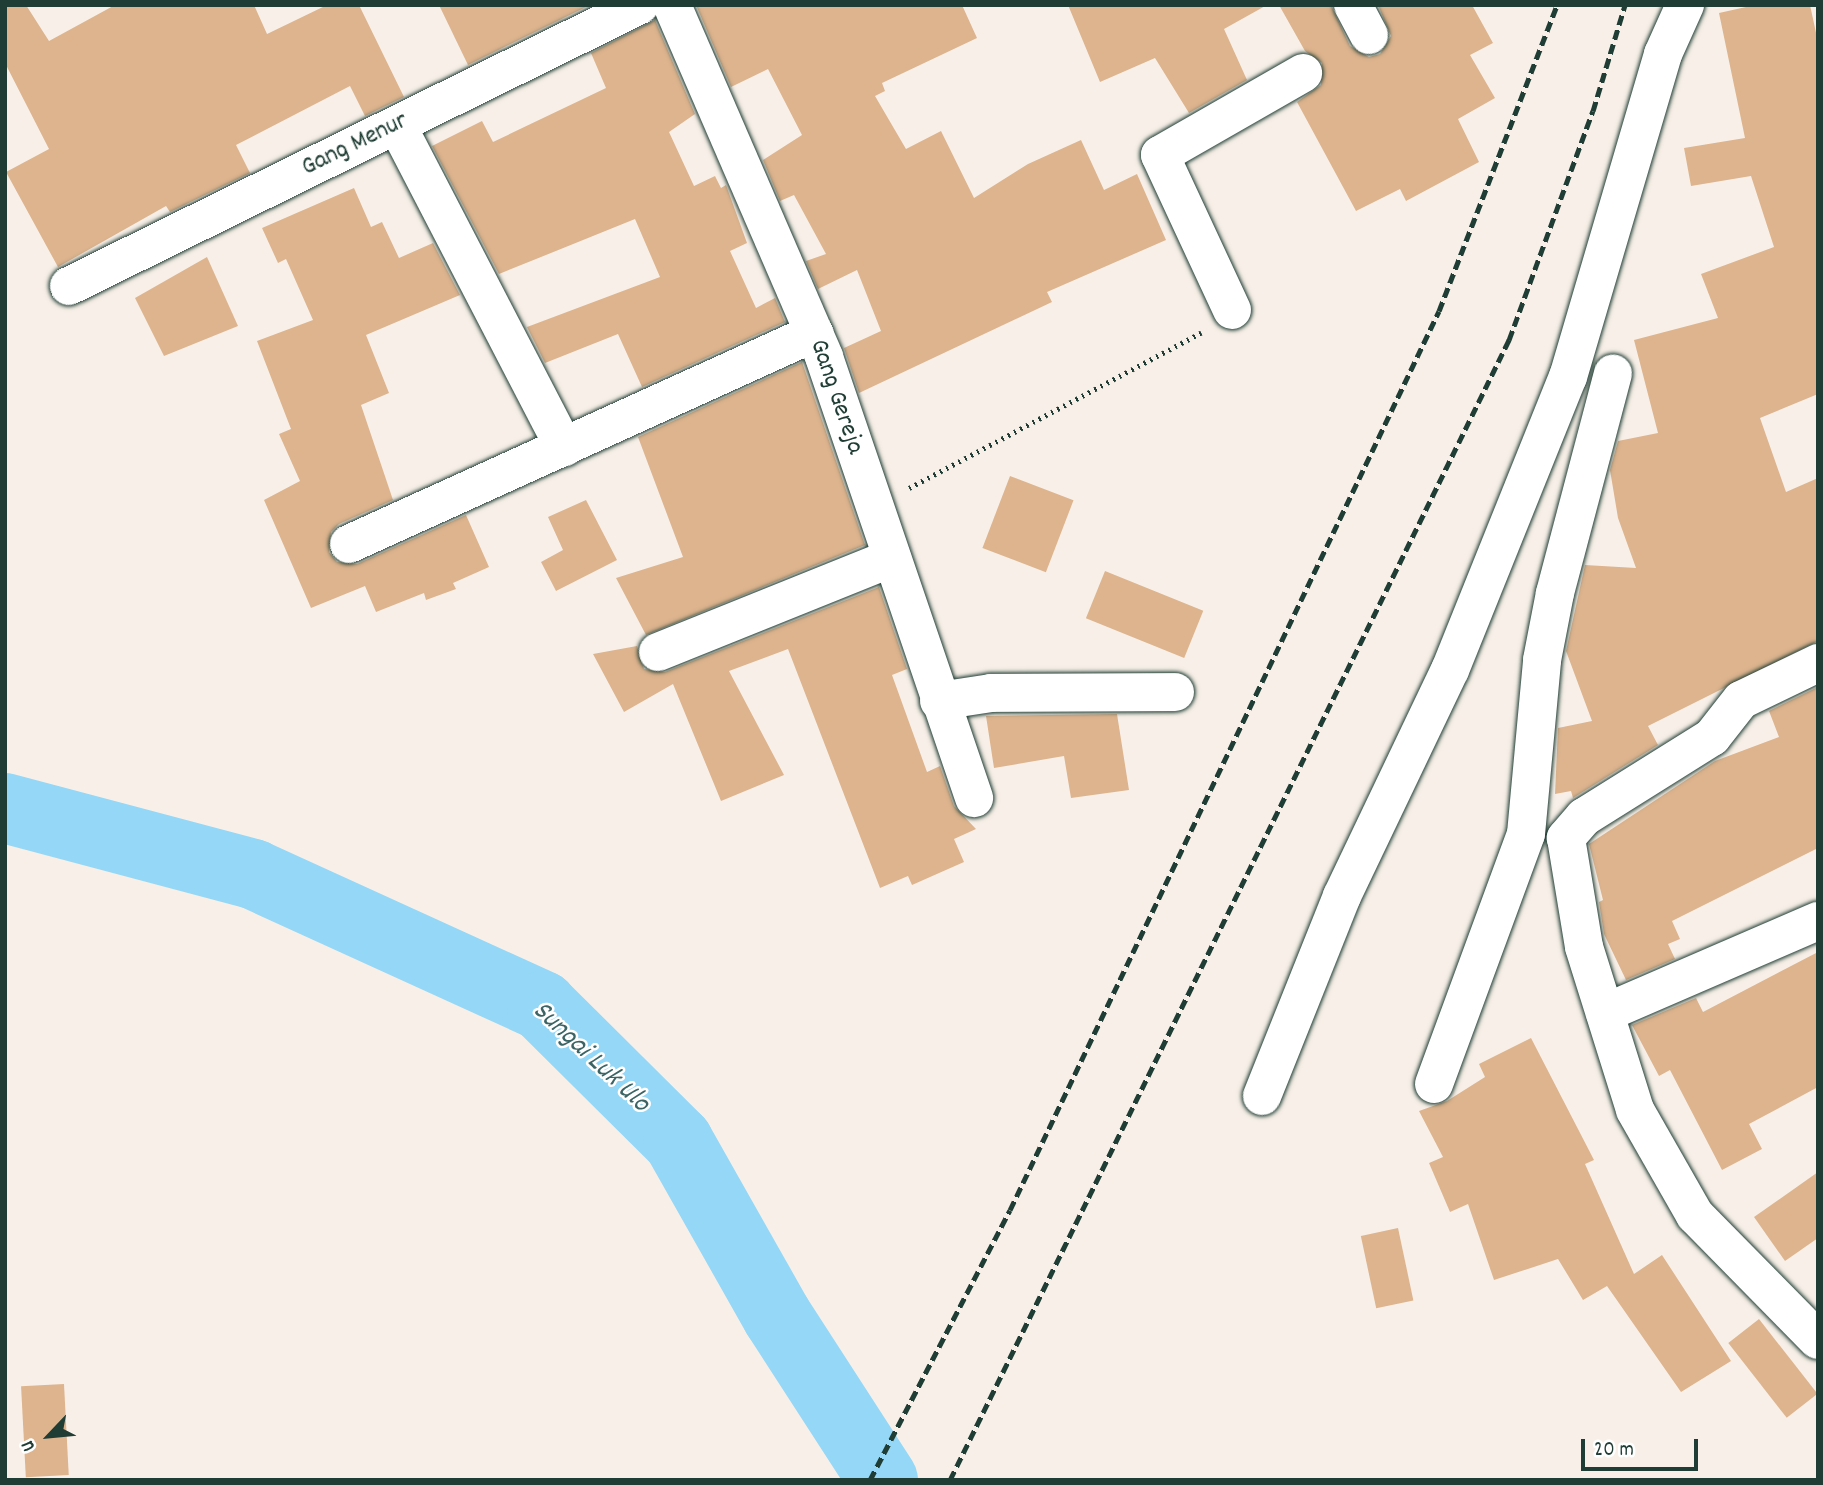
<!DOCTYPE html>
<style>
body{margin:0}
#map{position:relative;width:1823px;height:1485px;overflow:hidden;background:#f8f0e8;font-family:Dekko,sans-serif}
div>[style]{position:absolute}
.river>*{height:70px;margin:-35px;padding:0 35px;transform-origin:35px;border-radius:35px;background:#95d7f7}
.building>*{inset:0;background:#ddb48e;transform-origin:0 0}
.path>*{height:4.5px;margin-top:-2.25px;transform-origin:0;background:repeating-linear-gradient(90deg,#1f3d34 0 2px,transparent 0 7px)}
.roads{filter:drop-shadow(0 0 2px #1f3d34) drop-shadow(0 0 2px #1f3d34)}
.street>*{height:38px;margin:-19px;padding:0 19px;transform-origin:19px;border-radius:19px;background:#fff}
.rail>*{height:5px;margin-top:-2.5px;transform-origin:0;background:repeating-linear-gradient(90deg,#1f3d34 0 10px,transparent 0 15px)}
span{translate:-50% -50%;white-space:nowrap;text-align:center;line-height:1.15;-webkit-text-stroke:5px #fff;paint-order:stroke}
.street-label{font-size:26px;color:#1f3d34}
.water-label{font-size:28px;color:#3c6465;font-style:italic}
.frame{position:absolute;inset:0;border:7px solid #1f3d34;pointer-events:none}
.north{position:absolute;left:14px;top:1401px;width:70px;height:70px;-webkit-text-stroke:5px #fff;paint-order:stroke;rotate:244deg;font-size:19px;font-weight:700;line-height:28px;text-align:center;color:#1f3d34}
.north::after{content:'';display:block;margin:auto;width:24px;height:32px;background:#1f3d34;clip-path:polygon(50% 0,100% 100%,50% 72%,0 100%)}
.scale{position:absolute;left:1581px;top:1439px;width:117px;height:32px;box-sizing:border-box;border:4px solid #1f3d34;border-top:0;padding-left:9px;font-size:21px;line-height:24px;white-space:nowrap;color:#1f3d34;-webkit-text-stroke:5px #fff;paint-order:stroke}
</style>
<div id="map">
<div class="river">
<i style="left:5px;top:808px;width:257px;rotate:14.9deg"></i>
<i style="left:253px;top:874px;width:318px;rotate:24.5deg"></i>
<i style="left:542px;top:1006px;width:192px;rotate:44.8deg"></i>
<i style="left:678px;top:1141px;width:201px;rotate:60.5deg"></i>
<i style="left:777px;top:1316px;width:195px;rotate:57.1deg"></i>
</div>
<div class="building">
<i style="clip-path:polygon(5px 5px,26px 5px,49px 41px,115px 5px,254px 5px,267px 34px,327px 5px,359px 5px,404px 97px,365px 116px,350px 86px,236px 145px,250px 173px,170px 212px,166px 206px,58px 267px,6px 172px,49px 149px,5px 63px)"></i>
<i style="clip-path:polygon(439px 5px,590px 5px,468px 65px)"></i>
<i style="clip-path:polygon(696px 5px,962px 5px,977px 38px,882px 83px,885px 91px,875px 96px,906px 149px,941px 131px,974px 198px,1028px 164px,1081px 140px,1104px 190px,1137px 174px,1166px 240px,1047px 292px,1052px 302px,859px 393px,844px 348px,881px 331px,857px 270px,818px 289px,806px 261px,826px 254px,794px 195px,780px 201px,763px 160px,802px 135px,768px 69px,731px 87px)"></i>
<i style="clip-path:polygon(1068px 5px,1267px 5px,1224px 29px,1247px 80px,1189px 113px,1155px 58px,1100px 82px)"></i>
<i style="clip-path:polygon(1279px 5px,1331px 5px,1350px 46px,1369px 57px,1380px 54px,1391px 36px,1378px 5px,1472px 5px,1493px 43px,1470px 55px,1495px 98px,1458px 119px,1479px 162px,1406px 201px,1400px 189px,1356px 211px,1297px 102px,1321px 85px,1322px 63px,1305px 51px)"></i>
<i style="clip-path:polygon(1755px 5px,1810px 5px,1818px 42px,1818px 394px,1760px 418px,1786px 492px,1818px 478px,1818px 641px,1648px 726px,1658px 745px,1573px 798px,1571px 791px,1555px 794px,1558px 728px,1592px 721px,1566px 651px,1585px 565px,1636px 568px,1618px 518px,1610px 470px,1618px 441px,1658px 433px,1634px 340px,1718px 318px,1701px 274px,1774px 247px,1751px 176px,1691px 186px,1684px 148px,1745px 138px,1719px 13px)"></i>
<i style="clip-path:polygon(655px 20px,695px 114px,669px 132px,694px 186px,715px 176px,721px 188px,726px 185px,747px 243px,730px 251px,756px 308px,775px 298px,785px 322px,642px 387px,618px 334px,545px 363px,527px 327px,660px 277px,635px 219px,499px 274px,432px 146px,482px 121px,493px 142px,606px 88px,591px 53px)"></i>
<i style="clip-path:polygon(354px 188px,371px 227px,382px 222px,399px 258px,433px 243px,460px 295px,366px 335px,389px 393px,361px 405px,393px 500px,339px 524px,331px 532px,329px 552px,337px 562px,357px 564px,466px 515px,489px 567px,453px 583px,456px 589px,426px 600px,424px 593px,376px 612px,365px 586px,311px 608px,264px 500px,300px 481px,279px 434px,291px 429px,257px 341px,313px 320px,286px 259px,278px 263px,262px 228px)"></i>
<i style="clip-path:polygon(207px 257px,238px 326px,164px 356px,135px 298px)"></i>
<i style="clip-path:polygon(802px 362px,865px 545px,646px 635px,616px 578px,683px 557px,638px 437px)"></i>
<i style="left:1010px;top:476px;width:68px;height:77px;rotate:21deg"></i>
<i style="clip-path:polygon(586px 500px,617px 560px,556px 591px,541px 562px,563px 550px,548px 517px)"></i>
<i style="left:1105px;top:571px;width:106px;height:51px;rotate:22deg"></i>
<i style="clip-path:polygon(879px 587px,907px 669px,892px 675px,927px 772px,940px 766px,954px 806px,976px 829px,954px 839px,964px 862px,912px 885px,908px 876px,880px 888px,788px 649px,729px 671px,784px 775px,721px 801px,673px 684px,624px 712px,593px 654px,637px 646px,644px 669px,665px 672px)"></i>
<i style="clip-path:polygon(1818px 687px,1818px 848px,1672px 921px,1680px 939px,1668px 944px,1675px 959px,1626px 980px,1604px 934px,1599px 902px,1603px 900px,1589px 844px,1715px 761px,1779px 737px,1769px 711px)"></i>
<i style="clip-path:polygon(1117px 714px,1129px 790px,1071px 798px,1064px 756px,994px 768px,986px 716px)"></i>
<i style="clip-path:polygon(1818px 952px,1818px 1087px,1749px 1124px,1762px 1149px,1722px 1170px,1670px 1070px,1659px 1076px,1632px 1025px,1696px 998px,1703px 1012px)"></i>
<i style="clip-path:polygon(1531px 1038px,1594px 1160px,1585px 1164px,1634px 1274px,1662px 1255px,1731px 1361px,1681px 1392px,1607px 1286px,1583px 1300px,1558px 1259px,1494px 1280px,1468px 1204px,1450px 1212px,1429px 1163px,1443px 1157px,1419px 1111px,1447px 1101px,1485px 1077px,1479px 1064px)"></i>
<i style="clip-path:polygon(1818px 1172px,1818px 1238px,1785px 1261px,1754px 1217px)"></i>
<i style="left:1398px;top:1228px;width:74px;height:38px;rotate:78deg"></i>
<i style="left:1759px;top:1319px;width:95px;height:39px;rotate:52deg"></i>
<i style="left:64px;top:1384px;width:91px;height:43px;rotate:87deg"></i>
</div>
<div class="path">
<i style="left:909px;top:488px;width:331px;rotate:-28deg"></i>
</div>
<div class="roads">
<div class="street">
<i style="left:672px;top:5px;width:383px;rotate:66.6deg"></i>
<i style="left:824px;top:357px;width:466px;rotate:71.2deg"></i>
<i style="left:1353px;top:5px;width:34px;rotate:62deg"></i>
<i style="left:397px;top:125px;width:363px;rotate:62.6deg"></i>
<i style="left:69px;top:286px;width:636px;rotate:-26.2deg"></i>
<i style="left:1232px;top:310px;width:171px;rotate:-114.9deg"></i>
<i style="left:1160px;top:155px;width:165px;rotate:-29.8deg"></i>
<i style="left:349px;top:544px;width:511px;rotate:-24.41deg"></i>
<i style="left:658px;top:652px;width:252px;rotate:-21.9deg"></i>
<i style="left:1818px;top:663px;width:85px;rotate:154.3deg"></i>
<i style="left:1741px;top:700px;width:47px;rotate:128.1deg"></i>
<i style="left:1712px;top:737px;width:151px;rotate:148deg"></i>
<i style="left:1584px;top:817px;width:28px;rotate:131deg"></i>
<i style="left:1566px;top:838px;width:110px;rotate:80.6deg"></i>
<i style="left:1584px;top:947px;width:171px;rotate:72.6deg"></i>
<i style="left:1635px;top:1110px;width:121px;rotate:60.3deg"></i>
<i style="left:1695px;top:1215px;width:175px;rotate:45.5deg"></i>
<i style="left:939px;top:701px;width:53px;rotate:-8.7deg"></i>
<i style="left:991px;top:693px;width:184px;rotate:-0.3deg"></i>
<i style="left:1605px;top:1013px;width:232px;rotate:-23.4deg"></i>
<i style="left:1434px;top:1084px;width:266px;rotate:-69.8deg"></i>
<i style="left:1526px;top:834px;width:175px;rotate:-84.7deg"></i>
<i style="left:1542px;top:660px;width:68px;rotate:-79deg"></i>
<i style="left:1555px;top:593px;width:227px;rotate:-75.2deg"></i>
<i style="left:1262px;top:1096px;width:215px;rotate:-68.2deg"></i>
<i style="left:1342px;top:896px;width:250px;rotate:-64.5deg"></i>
<i style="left:1450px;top:670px;width:316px;rotate:-68.1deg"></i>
<i style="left:1568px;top:377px;width:337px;rotate:-73.6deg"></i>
<i style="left:1663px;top:54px;width:54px;rotate:-65.8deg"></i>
</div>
</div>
<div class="rail">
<i style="left:870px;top:1480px;width:304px;rotate:-62.6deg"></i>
<i style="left:1010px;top:1210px;width:996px;rotate:-64.49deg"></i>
<i style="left:1439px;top:311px;width:328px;rotate:-68.9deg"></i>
<i style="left:950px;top:1480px;width:1270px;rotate:-63.88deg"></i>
<i style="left:1509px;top:340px;width:244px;rotate:-69.9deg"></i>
<i style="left:1593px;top:111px;width:111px;rotate:-73.2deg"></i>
</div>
<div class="street-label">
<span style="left:355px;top:145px;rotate:-26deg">Gang Menur</span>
<span style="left:836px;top:397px;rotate:71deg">Gang Gereja</span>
</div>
<div class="water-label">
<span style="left:590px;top:1058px;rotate:43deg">Sungai Luk Ulo</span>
</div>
<div class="frame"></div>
<div class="north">U</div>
<div class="scale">20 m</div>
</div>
